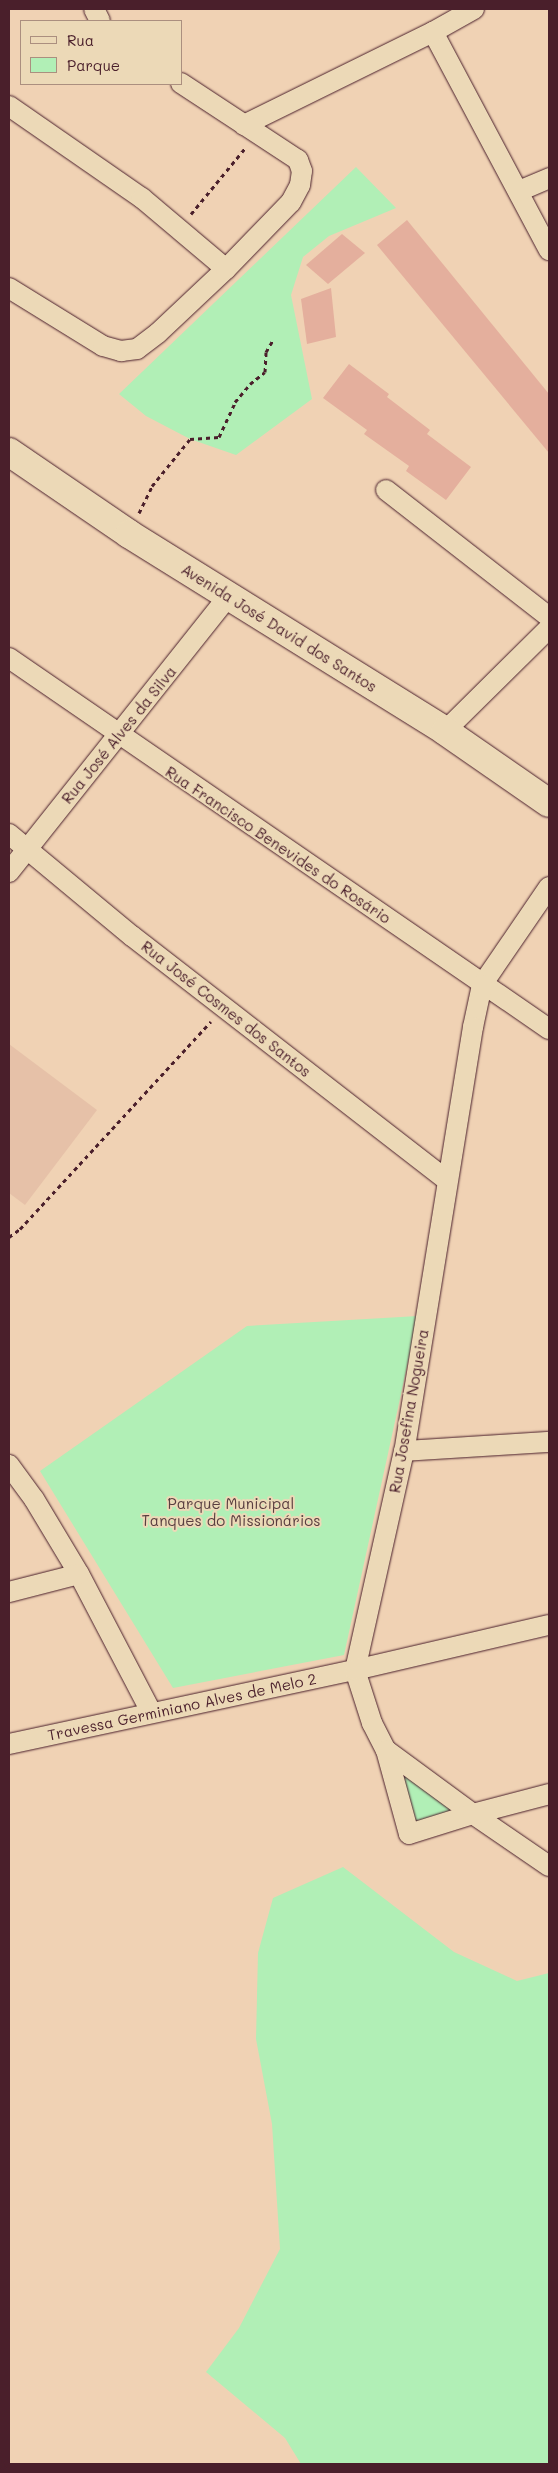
<!DOCTYPE html>
<meta charset="utf-8">
<style>
body{margin:0}
#map{position:relative;width:558px;height:2473px;overflow:hidden;background:#f0d2b4;font-family:Mali,sans-serif}
div>[style]{position:absolute}
.built>*{inset:0;background:#e6c1a8}
.green>*{inset:0;background:#b1efb6}
.building>*{inset:0;background:#e4af9d}
.path>*{height:3px;margin-top:-1.5px;transform-origin:0;background:repeating-linear-gradient(90deg,#4a1f2b 0 4px,transparent 0 8px)}
.roads{filter:drop-shadow(0 0 1px #4a1f2b) drop-shadow(0 0 1px #4a1f2b)}
.minor>*{height:20px;margin:-10px;padding:0 10px;transform-origin:10px;border-radius:10px;background:#ecd9b7}
.secondary>*{height:28px;margin:-14px;padding:0 14px;transform-origin:14px;border-radius:14px;background:#ecd9b7}
span{translate:-50% -50%;white-space:nowrap;text-align:center;line-height:1.15;-webkit-text-stroke:4px #ecd9b7;paint-order:stroke}
.street-label{font-size:15px;color:#4a1f2b}
.park-label{font-size:15px;color:#593e40}
.frame{position:absolute;inset:0;border:10px solid #4a1f2b;pointer-events:none}
.legend{position:absolute;left:20px;top:20px;width:162px;height:65px;box-sizing:border-box;background:#ecd9b7;border:1px solid #ab8f7f;margin:0;padding:6px 9px;list-style:none;font-size:15px;color:#4a1f2b}
.legend li{display:flex;align-items:center;gap:10px;height:25px}
.legend b{width:25px;border:1px solid #ab8f7f}
</style>
<div id="map">
<div class="built">
<i style="clip-path:polygon(9px 1044px,97px 1110px,25px 1205px,9px 1193px)"></i>
</div>
<div class="green">
<i style="clip-path:polygon(356px 167px,396px 208px,329px 236px,303px 257px,291px 295px,312px 399px,236px 455px,190px 439px,146px 416px,119px 394px)"></i>
<i style="clip-path:polygon(418px 1316px,344px 1655px,173px 1688px,40px 1471px,247px 1326px)"></i>
<i style="clip-path:polygon(402px 1772px,460px 1808px,416px 1822px)"></i>
<i style="clip-path:polygon(343px 1867px,454px 1952px,517px 1981px,549px 1973px,549px 2464px,301px 2464px,285px 2438px,206px 2372px,239px 2328px,280px 2249px,272px 2124px,256px 2039px,258px 1953px,273px 1898px)"></i>
</div>
<div class="building">
<i style="clip-path:polygon(407px 220px,549px 394px,549px 453px,377px 245px)"></i>
<i style="clip-path:polygon(342px 234px,365px 253px,328px 284px,306px 265px)"></i>
<i style="clip-path:polygon(331px 288px,336px 337px,307px 344px,301px 299px)"></i>
<i style="clip-path:polygon(349px 364px,389px 394px,387px 397px,430px 430px,427px 434px,471px 467px,446px 500px,406px 471px,409px 466px,364px 434px,367px 430px,323px 398px)"></i>
</div>
<div class="path">
<i style="left:191px;top:214px;width:87px;rotate:-50.6deg"></i>
<i style="left:139px;top:513px;width:30px;rotate:-64deg"></i>
<i style="left:152px;top:486px;width:60px;rotate:-51deg"></i>
<i style="left:190px;top:439px;width:29px;rotate:-4deg"></i>
<i style="left:219px;top:437px;width:38px;rotate:-65deg"></i>
<i style="left:235px;top:402px;width:23px;rotate:-50deg"></i>
<i style="left:250px;top:384px;width:19px;rotate:-39deg"></i>
<i style="left:265px;top:372px;width:20px;rotate:-87deg"></i>
<i style="left:266px;top:352px;width:14px;rotate:-60deg"></i>
<i style="left:9px;top:1237px;width:14px;rotate:-36deg"></i>
<i style="left:20px;top:1229px;width:282px;rotate:-47.4deg"></i>
</div>
<div class="roads">
<div class="minor">
<i style="left:94px;top:9px;width:13px;rotate:63deg"></i>
<i style="left:433px;top:32px;width:247px;rotate:62deg"></i>
<i style="left:9px;top:106px;width:162px;rotate:34.7deg"></i>
<i style="left:142px;top:198px;width:110px;rotate:40.2deg"></i>
<i style="left:244px;top:125px;width:211px;rotate:-26.2deg"></i>
<i style="left:433px;top:32px;width:47px;rotate:-29.3deg"></i>
<i style="left:519px;top:191px;width:33px;rotate:-23deg"></i>
<i style="left:9px;top:288px;width:110px;rotate:31.7deg"></i>
<i style="left:103px;top:346px;width:19px;rotate:16deg"></i>
<i style="left:121px;top:351px;width:16px;rotate:-7deg"></i>
<i style="left:137px;top:349px;width:26px;rotate:-37deg"></i>
<i style="left:158px;top:333px;width:93px;rotate:-43.3deg"></i>
<i style="left:226px;top:269px;width:93px;rotate:-45.9deg"></i>
<i style="left:291px;top:202px;width:19px;rotate:-62deg"></i>
<i style="left:300px;top:185px;width:14px;rotate:-82deg"></i>
<i style="left:302px;top:171px;width:12px;rotate:-110deg"></i>
<i style="left:298px;top:160px;width:140px;rotate:-146.7deg"></i>
<i style="left:386px;top:490px;width:207px;rotate:37.9deg"></i>
<i style="left:9px;top:658px;width:655px;rotate:34.49deg"></i>
<i style="left:445px;top:731px;width:146px;rotate:-44.7deg"></i>
<i style="left:9px;top:834px;width:160px;rotate:39.7deg"></i>
<i style="left:132px;top:936px;width:398px;rotate:37.8deg"></i>
<i style="left:9px;top:872px;width:352px;rotate:-51.5deg"></i>
<i style="left:549px;top:887px;width:119px;rotate:124.4deg"></i>
<i style="left:482px;top:985px;width:43px;rotate:102.1deg"></i>
<i style="left:473px;top:1027px;width:430px;rotate:99.2deg"></i>
<i style="left:404px;top:1451px;width:224px;rotate:102.6deg"></i>
<i style="left:355px;top:1670px;width:56px;rotate:72.2deg"></i>
<i style="left:372px;top:1723px;width:30px;rotate:63deg"></i>
<i style="left:386px;top:1750px;width:108px;rotate:36.3deg"></i>
<i style="left:473px;top:1814px;width:92px;rotate:34.4deg"></i>
<i style="left:404px;top:1451px;width:145px;rotate:-3.6deg"></i>
<i style="left:9px;top:1465px;width:42px;rotate:53.7deg"></i>
<i style="left:34px;top:1499px;width:87px;rotate:59deg"></i>
<i style="left:79px;top:1574px;width:156px;rotate:62.4deg"></i>
<i style="left:9px;top:1592px;width:72px;rotate:-14.4deg"></i>
<i style="left:9px;top:1744px;width:354px;rotate:-12.1deg"></i>
<i style="left:355px;top:1670px;width:199px;rotate:-13.1deg"></i>
<i style="left:386px;top:1750px;width:87px;rotate:74.7deg"></i>
<i style="left:409px;top:1834px;width:67px;rotate:-17.4deg"></i>
<i style="left:473px;top:1814px;width:79px;rotate:-14.7deg"></i>
</div>
<div class="secondary">
<i style="left:9px;top:452px;width:145px;rotate:34.3deg"></i>
<i style="left:129px;top:534px;width:372px;rotate:31.9deg"></i>
<i style="left:445px;top:731px;width:126px;rotate:34.7deg"></i>
</div>
</div>
<div class="street-label">
<span style="left:279px;top:628px;rotate:32deg">Avenida José David dos Santos</span>
<span style="left:119px;top:735px;rotate:-51deg">Rua José Alves da Silva</span>
<span style="left:278px;top:845px;rotate:34deg">Rua Francisco Benevides do Rosário</span>
<span style="left:226px;top:1009px;rotate:38deg">Rua José Cosmes dos Santos</span>
<span style="left:409px;top:1411px;rotate:-80deg">Rua Josefina Nogueira</span>
<span style="left:182px;top:1707px;rotate:-12deg">Travessa Germiniano Alves de Melo 2</span>
</div>
<div class="park-label">
<span style="left:231px;top:1512px">Parque Municipal<br>Tanques do Missionários</span>
</div>
<div class="frame"></div>
<ul class="legend">
<li><b style="height:6px;background:#ecd9b7"></b>Rua</li>
<li><b style="height:14px;background:#b1efb6"></b>Parque</li>
</ul>
</div>
